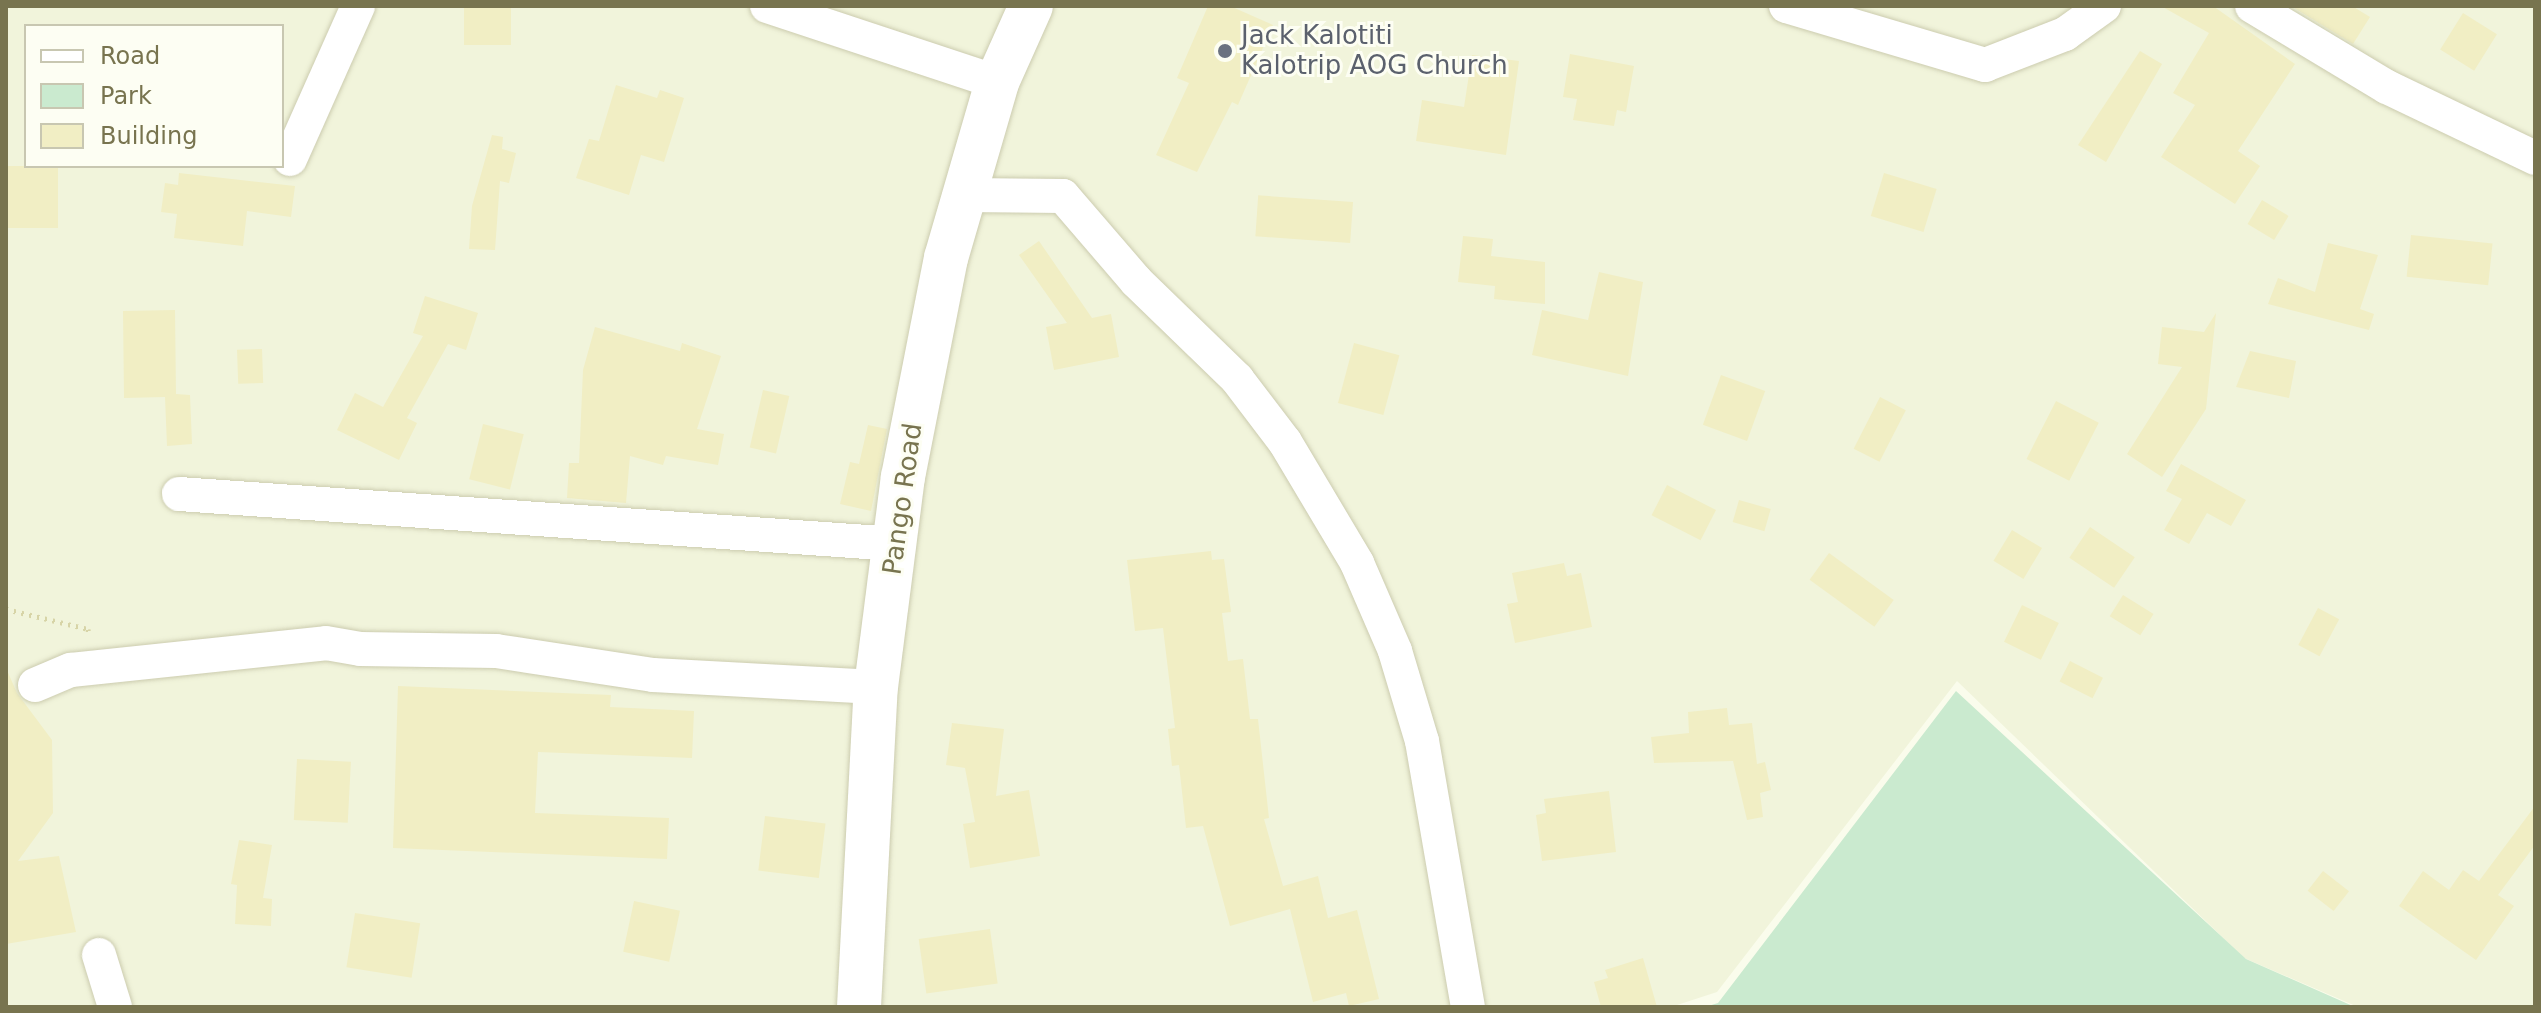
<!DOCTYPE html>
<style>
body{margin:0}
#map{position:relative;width:2541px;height:1013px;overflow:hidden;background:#fafcec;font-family:"DejaVu Sans",sans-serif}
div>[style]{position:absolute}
.residential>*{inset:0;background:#f1f4db}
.green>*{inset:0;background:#caeacf}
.building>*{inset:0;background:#f1eec4;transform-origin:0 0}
.path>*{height:5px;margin-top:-2.5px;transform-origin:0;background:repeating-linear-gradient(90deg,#d7d4a7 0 2px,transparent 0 8px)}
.roads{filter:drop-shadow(0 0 2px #ccccaf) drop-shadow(0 0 2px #ccccaf)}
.street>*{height:34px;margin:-17px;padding:0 17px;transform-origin:17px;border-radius:17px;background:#fff}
.secondary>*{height:44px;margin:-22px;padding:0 22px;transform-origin:22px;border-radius:22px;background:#fff}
.dots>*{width:22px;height:22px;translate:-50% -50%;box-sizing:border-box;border:4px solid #fdfef3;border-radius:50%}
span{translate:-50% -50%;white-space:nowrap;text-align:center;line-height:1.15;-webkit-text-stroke:6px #fdfef3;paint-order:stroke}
.worship-label{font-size:26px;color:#5b616d}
.left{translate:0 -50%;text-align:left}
.street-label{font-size:26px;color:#78744f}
.frame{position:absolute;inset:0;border:8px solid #78744f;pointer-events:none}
.legend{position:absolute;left:24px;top:24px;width:260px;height:144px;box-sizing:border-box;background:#fdfef3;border:2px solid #c8c7b1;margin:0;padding:10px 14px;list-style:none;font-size:24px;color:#78744f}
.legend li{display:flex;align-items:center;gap:16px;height:40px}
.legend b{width:40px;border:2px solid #c8c7b1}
</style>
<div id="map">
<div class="residential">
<i style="clip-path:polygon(evenodd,6px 6px,2535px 6px,2535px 1007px,2358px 1007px,2244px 958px,1957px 681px,1717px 992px,1671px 1007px,6px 1007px,6px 6px,26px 26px,282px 26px,282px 166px,26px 166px,26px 26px)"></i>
</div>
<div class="green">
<i style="clip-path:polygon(1956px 691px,2246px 959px,2355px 1007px,1705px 1007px,1718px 1003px)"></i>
</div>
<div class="building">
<i style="left:464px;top:6px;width:47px;height:39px"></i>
<i style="clip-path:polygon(1208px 6px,1230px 6px,1273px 25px,1238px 105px,1232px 102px,1197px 172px,1156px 155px,1189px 83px,1177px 78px)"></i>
<i style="clip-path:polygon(2161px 6px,2213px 6px,2295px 64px,2238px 151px,2260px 166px,2235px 204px,2161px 157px,2195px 105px,2173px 93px,2209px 33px)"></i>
<i style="clip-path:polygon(2291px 6px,2352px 6px,2370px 17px,2353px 44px)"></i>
<i style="left:2463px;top:13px;width:40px;height:43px;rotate:32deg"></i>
<i style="clip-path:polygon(2140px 51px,2162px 64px,2106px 162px,2078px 145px)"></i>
<i style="clip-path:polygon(1570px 54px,1634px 66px,1626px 112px,1617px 110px,1614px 126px,1573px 120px,1577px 99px,1563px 97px)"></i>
<i style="clip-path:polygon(1472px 55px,1519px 61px,1506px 155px,1416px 141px,1422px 100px,1464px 107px)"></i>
<i style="clip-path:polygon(616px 85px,657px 98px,660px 90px,684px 98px,664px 162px,641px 155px,629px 195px,576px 178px,589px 139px,599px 141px)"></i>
<i style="clip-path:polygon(492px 135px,503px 137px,502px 149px,516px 153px,509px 183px,500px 181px,495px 250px,469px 249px,472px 206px)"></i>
<i style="left:8px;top:166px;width:50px;height:62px"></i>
<i style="clip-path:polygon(179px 173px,295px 186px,291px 217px,247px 211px,243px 246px,174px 238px,177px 214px,161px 212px,165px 183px,178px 185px)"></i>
<i style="left:1884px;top:173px;width:55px;height:45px;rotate:17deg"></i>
<i style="left:2262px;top:200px;width:31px;height:28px;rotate:31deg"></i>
<i style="left:1353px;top:202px;width:41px;height:95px;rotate:94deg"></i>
<i style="left:2411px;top:235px;width:82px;height:42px;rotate:6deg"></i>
<i style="clip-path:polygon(1463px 236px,1493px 239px,1491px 256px,1545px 262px,1545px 304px,1494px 299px,1495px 286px,1458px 282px)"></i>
<i style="clip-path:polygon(1039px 241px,1092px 318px,1111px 314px,1119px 357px,1054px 370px,1046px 327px,1067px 323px,1019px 255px)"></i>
<i style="clip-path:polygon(2328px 243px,2378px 255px,2360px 309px,2374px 314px,2369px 330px,2268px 304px,2278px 278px,2315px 292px)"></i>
<i style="clip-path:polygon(1599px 272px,1643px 282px,1628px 376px,1532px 355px,1542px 310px,1588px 320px)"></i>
<i style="clip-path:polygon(425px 296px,478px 313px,466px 350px,448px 344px,407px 418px,417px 423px,399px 460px,337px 430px,355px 393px,383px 407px,423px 336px,413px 333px)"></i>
<i style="clip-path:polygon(175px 310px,176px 394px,190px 395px,192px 444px,167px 446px,165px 397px,124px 398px,123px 311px)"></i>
<i style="clip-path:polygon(2216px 313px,2206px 409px,2162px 477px,2127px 454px,2182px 367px,2158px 364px,2162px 327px,2204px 332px)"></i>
<i style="clip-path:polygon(595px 327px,680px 351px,682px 343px,721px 356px,697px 429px,724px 434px,718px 465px,666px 456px,663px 465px,630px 456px,626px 503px,567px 498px,569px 463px,579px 463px,583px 370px)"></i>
<i style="left:1354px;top:343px;width:47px;height:62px;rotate:15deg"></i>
<i style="left:262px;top:349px;width:34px;height:25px;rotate:88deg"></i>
<i style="clip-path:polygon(2250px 351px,2296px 361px,2289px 398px,2236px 387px)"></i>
<i style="left:1721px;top:375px;width:47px;height:53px;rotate:20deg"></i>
<i style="left:763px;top:390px;width:27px;height:59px;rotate:13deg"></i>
<i style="left:1880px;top:397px;width:29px;height:58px;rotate:27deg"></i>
<i style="left:2056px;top:401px;width:48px;height:65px;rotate:27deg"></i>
<i style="left:483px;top:424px;width:42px;height:57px;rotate:14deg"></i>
<i style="clip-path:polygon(868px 425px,887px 429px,871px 511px,840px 504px,850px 462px,859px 464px)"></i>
<i style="clip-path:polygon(2181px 464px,2246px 500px,2231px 526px,2207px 513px,2189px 544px,2164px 530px,2182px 499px,2166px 491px)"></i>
<i style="left:1667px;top:485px;width:55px;height:34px;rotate:27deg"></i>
<i style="left:1739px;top:500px;width:33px;height:23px;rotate:16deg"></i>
<i style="left:2090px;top:527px;width:54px;height:37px;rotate:34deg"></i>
<i style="left:2012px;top:530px;width:35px;height:36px;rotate:31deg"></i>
<i style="clip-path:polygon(1211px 551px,1212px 560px,1224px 559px,1231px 612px,1222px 613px,1228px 661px,1243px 659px,1250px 719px,1258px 719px,1269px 818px,1264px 819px,1283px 886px,1318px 876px,1328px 918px,1357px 910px,1379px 999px,1349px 1006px,1346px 993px,1313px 1002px,1290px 909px,1230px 926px,1203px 826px,1186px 828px,1179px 765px,1172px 766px,1168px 729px,1175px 728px,1163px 628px,1135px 631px,1127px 560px)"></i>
<i style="left:1829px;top:553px;width:80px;height:33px;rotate:36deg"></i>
<i style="clip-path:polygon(1564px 563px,1567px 576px,1581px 573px,1592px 627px,1515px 643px,1507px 604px,1518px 602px,1512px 573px)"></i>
<i style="left:2123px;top:595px;width:36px;height:25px;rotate:32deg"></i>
<i style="left:2022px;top:605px;width:41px;height:41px;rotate:26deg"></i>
<i style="left:2318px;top:608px;width:24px;height:42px;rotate:28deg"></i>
<i style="left:2070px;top:661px;width:37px;height:23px;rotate:27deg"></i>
<i style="clip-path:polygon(6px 668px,17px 693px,52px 740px,53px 813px,18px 861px,59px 856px,76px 932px,6px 944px)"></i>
<i style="clip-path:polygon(398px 686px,611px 695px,610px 707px,694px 711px,692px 758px,538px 752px,535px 813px,669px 818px,667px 859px,393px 848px)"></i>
<i style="clip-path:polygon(1727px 708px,1729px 725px,1752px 723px,1757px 764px,1765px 762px,1771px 790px,1760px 793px,1763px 817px,1747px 820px,1733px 761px,1654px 763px,1651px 737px,1689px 733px,1688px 712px)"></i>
<i style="clip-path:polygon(952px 723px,1004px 729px,996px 796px,1029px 790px,1040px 856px,970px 868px,963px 824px,975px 822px,965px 768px,946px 765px)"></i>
<i style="left:297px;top:759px;width:54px;height:61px;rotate:3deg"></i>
<i style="clip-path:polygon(1609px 791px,1616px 852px,1542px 861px,1536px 815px,1546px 813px,1544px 799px)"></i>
<i style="clip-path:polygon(2535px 806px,2535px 845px,2498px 895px,2514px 906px,2476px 960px,2399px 906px,2423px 871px,2449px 890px,2463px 870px,2479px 881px)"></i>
<i style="left:765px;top:816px;width:61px;height:55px;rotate:7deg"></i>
<i style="clip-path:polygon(239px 840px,272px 845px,263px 898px,272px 899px,271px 926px,235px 924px,237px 885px,231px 884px)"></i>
<i style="left:2323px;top:871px;width:33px;height:25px;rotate:38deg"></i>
<i style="left:634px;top:901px;width:47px;height:52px;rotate:12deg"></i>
<i style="left:355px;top:913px;width:66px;height:55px;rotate:9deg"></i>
<i style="left:990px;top:929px;width:55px;height:72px;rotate:82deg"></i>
<i style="clip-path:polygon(1643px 958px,1657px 1007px,1601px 1007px,1594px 982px,1608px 978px,1605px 970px)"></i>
</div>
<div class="path">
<i style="left:6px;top:609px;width:84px;rotate:13.7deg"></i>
<i style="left:88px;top:629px;width:7px;rotate:82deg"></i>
</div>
<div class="roads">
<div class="street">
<i style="left:767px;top:6px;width:242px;rotate:18.3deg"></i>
<i style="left:1786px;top:6px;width:208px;rotate:16.5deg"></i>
<i style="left:1985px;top:65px;width:86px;rotate:-21.2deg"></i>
<i style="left:2065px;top:34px;width:48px;rotate:-35.7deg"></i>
<i style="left:2252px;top:6px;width:157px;rotate:31deg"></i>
<i style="left:2387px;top:87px;width:164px;rotate:25.6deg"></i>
<i style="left:290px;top:159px;width:167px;rotate:-66deg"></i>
<i style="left:965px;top:195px;width:98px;rotate:0.6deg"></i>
<i style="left:1063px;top:196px;width:112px;rotate:49.3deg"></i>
<i style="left:1136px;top:281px;width:141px;rotate:44.1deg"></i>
<i style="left:1237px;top:379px;width:79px;rotate:52.7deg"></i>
<i style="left:1285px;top:442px;width:141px;rotate:59.2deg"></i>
<i style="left:1357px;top:563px;width:96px;rotate:66.6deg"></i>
<i style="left:1395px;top:651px;width:94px;rotate:73.3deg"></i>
<i style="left:1422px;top:741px;width:270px;rotate:80.2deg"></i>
<i style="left:179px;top:494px;width:718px;rotate:3.99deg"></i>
<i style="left:35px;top:685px;width:39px;rotate:-23deg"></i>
<i style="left:71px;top:670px;width:256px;rotate:-6deg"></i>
<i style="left:326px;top:643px;width:35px;rotate:10deg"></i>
<i style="left:360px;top:649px;width:136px;rotate:0.8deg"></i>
<i style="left:496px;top:651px;width:159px;rotate:8.7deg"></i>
<i style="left:653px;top:675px;width:223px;rotate:3.1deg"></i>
<i style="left:99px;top:955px;width:54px;rotate:72.9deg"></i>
</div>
<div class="secondary">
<i style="left:859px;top:1007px;width:320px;rotate:-87deg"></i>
<i style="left:876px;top:687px;width:212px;rotate:-82.7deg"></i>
<i style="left:903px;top:477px;width:223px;rotate:-78.9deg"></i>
<i style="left:946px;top:258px;width:183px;rotate:-73.8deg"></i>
<i style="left:997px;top:82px;width:83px;rotate:-65.9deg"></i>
</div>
</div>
<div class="dots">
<i style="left:1225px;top:51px;background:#6b7280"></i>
</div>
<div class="worship-label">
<span class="left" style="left:1241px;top:51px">Jack Kalotiti<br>Kalotrip AOG Church</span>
</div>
<div class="street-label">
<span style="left:903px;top:499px;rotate:-82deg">Pango Road</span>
</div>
<div class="frame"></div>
<ul class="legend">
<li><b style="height:10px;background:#fff"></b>Road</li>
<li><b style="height:22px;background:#caeacf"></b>Park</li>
<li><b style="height:22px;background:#f1eec4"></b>Building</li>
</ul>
</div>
